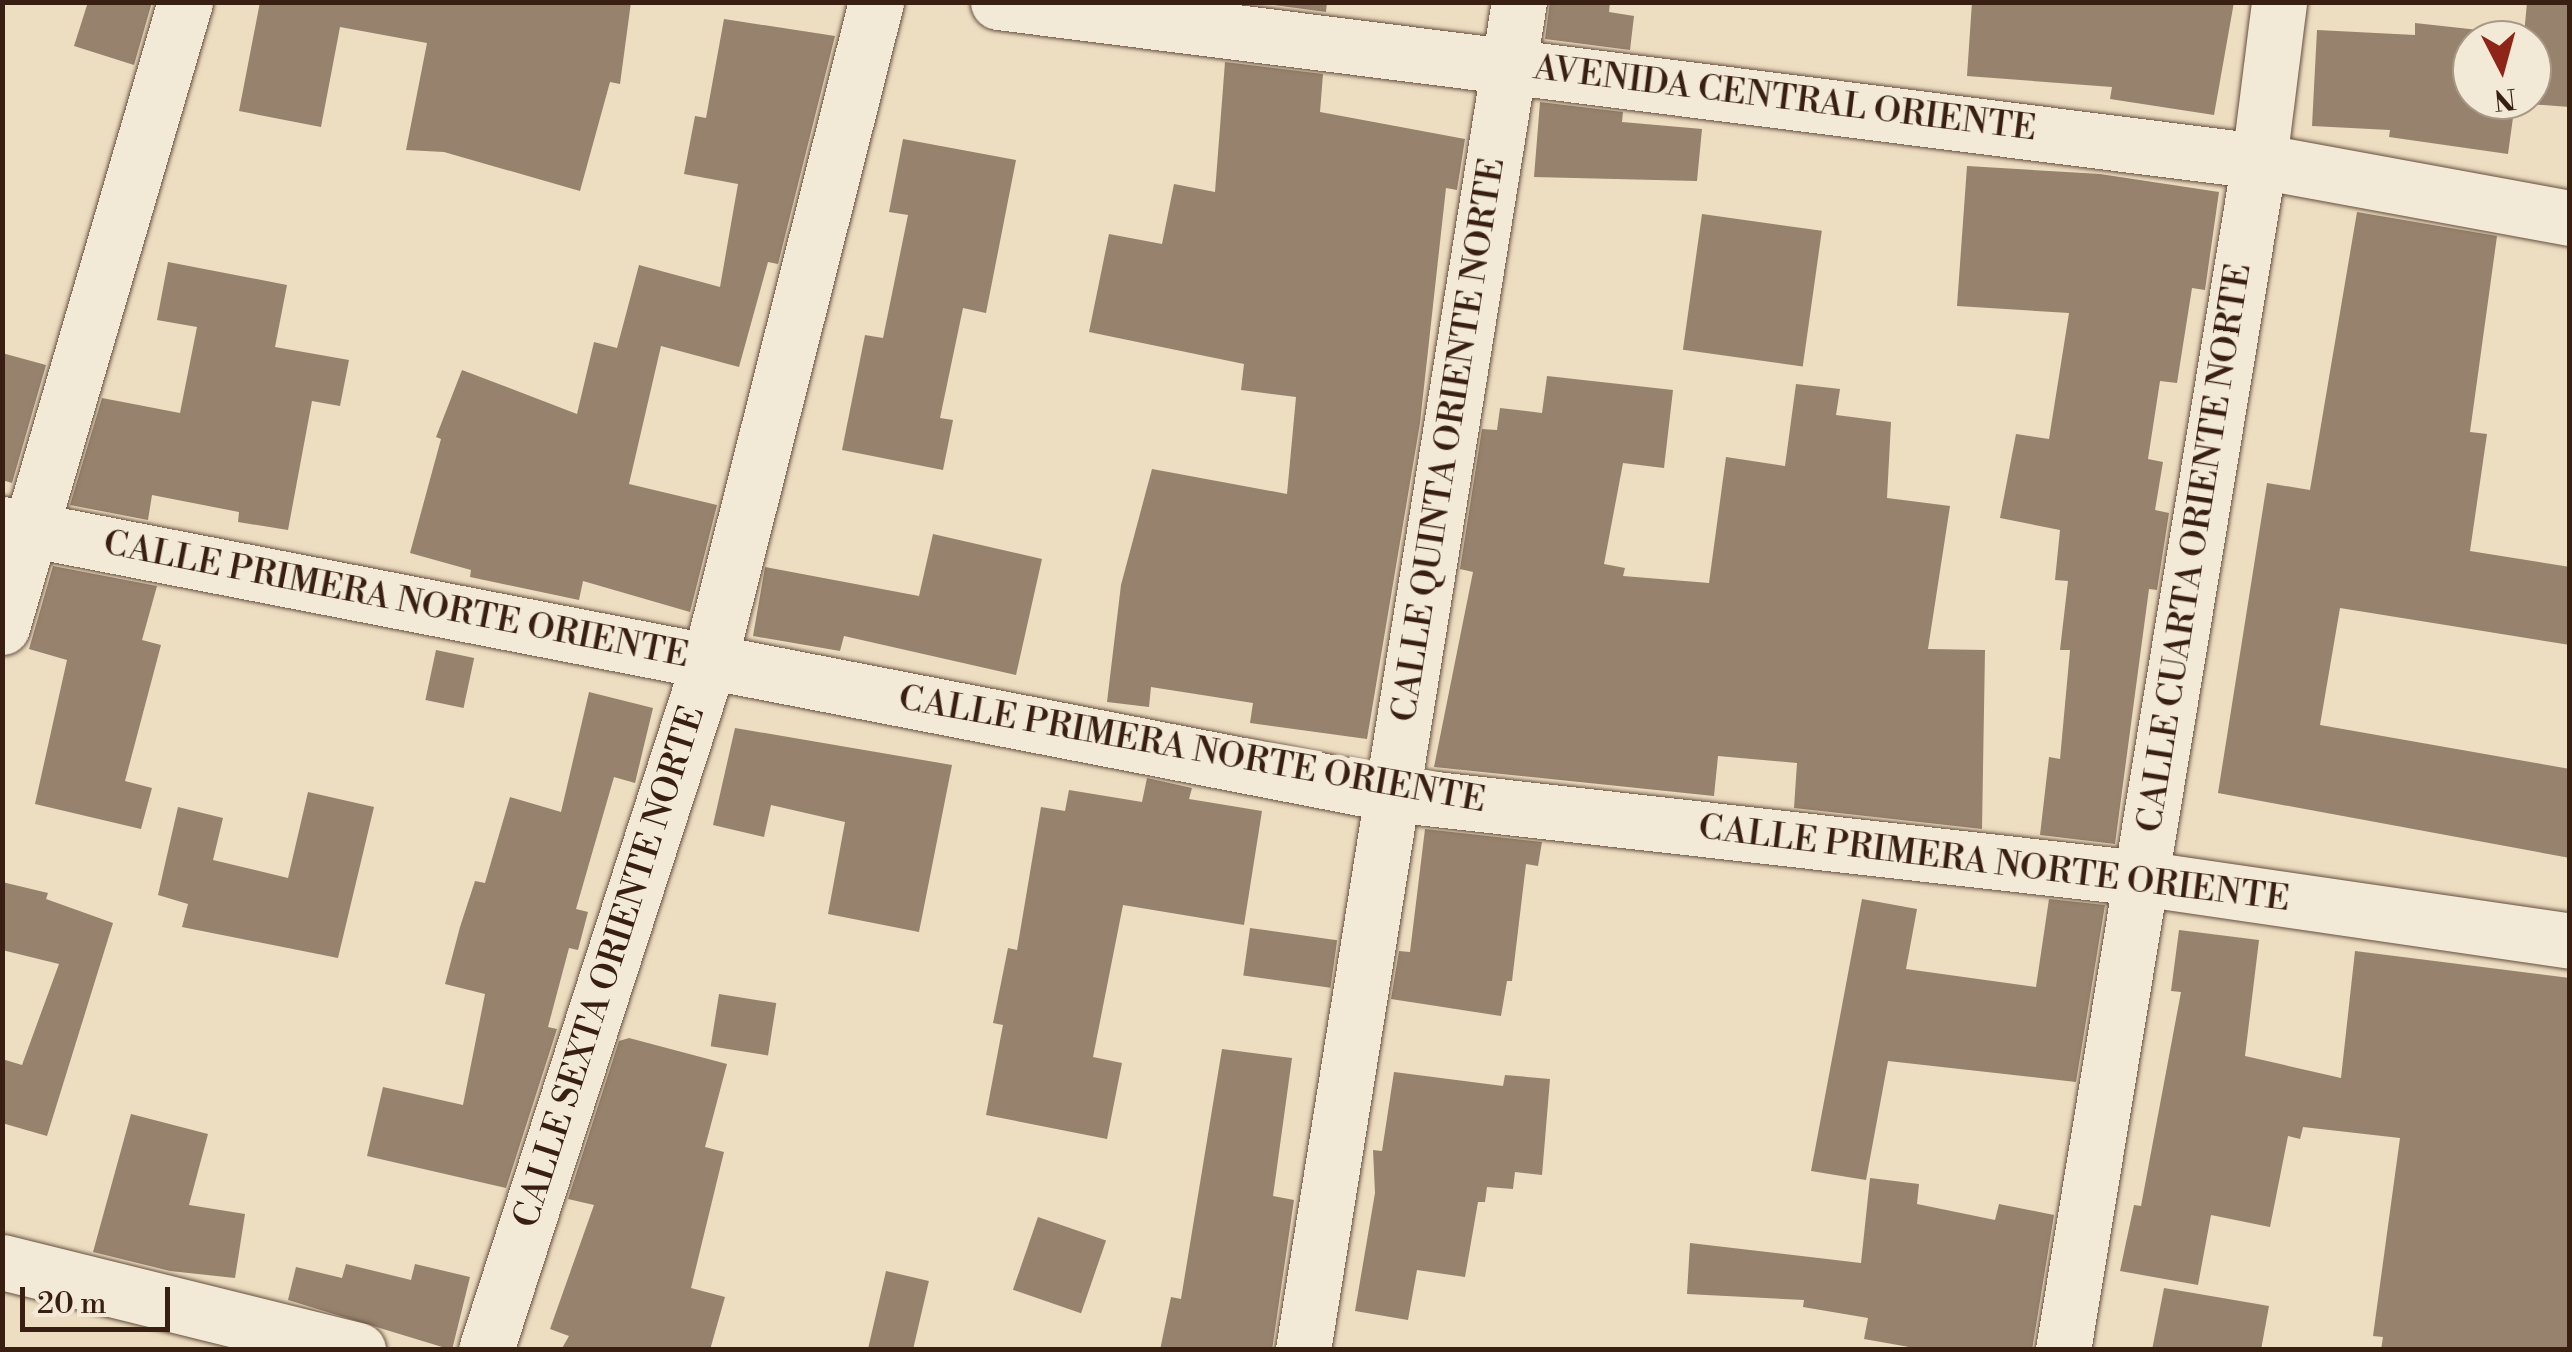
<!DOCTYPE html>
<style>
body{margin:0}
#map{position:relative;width:2572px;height:1352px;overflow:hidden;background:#edddc1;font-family:"Libre Bodoni",serif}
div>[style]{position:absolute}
.building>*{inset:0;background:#96826d;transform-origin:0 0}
.roads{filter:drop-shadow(0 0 2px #654e3e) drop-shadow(0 0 2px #654e3e)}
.minor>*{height:55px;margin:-27.5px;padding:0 27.5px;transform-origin:27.5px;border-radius:27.5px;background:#f3e9d7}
span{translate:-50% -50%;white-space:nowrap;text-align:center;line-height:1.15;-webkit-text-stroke:10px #f3e9d7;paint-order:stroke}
.street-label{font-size:35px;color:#381f12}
.frame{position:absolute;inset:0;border:5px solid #381f12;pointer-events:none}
.north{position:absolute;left:2452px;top:20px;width:100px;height:100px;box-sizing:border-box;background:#f3e9d7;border:2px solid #a89888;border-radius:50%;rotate:174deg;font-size:28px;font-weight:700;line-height:40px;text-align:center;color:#381f12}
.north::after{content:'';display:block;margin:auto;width:35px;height:45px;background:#8f2418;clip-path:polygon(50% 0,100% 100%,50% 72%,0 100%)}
.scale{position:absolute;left:20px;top:1287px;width:150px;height:45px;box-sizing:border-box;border:5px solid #381f12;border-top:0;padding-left:12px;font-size:30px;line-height:35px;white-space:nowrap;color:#381f12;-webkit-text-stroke:8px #f3e9d7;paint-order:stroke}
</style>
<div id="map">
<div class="building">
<i style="clip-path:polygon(88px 2px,152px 2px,134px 65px,74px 46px)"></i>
<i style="clip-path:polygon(260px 2px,631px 2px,620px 84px,610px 82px,580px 191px,444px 152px,406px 150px,427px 43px,340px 27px,321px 127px,239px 111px)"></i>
<i style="clip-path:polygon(1252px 2px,1327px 2px,1326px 12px)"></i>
<i style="clip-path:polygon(1550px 2px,1610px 2px,1609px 12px,1634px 16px,1630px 50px,1545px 39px)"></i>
<i style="clip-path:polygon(1972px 2px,2234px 2px,2214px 115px,2110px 99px,2112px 87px,1967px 76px)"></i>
<i style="clip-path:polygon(evenodd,2527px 2px,2570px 2px,2570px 107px,2515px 103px,2508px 154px,2389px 137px,2390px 130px,2312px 126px,2317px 30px,2415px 35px,2415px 23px,2524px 35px,2527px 2px,2472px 40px,2532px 40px,2532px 100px,2472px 100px,2472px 40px)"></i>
<i style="clip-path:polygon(724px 19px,835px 36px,778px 264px,768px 262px,739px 367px,661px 346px,629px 484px,717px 505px,690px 612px,583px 581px,579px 600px,470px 577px,471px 570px,410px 553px,441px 439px,436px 437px,462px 370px,577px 414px,594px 342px,617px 348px,639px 265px,720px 287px,738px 184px,684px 174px,695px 116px,706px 118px)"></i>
<i style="clip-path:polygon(1225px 62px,1323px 74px,1320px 112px,1465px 139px,1457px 190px,1446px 188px,1420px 423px,1367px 739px,1250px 723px,1253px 703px,1151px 687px,1149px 707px,1107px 702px,1121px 585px,1152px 469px,1287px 494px,1296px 397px,1241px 390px,1244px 364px,1089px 332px,1109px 234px,1162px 244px,1174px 184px,1215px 192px)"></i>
<i style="clip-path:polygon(1540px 102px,1623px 112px,1622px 122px,1702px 129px,1697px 181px,1534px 177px)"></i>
<i style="clip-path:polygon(903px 139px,1016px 160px,986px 313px,963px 308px,940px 418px,953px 420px,943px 470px,842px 450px,865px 335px,883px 338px,908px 215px,889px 212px)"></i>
<i style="clip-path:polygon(1967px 166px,2100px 174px,2219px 192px,2205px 290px,2192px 288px,2177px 383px,2160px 381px,2148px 459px,2163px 462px,2155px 510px,2169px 513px,2157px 590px,2149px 589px,2115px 844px,2040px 835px,2049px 757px,2060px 759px,2070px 650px,2060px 650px,2068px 581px,2055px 580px,2060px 530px,2000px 518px,2016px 434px,2049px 439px,2069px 313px,1957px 306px)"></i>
<i style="clip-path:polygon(2357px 212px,2497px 236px,2470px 432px,2487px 434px,2470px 551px,2570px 567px,2570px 645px,2340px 608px,2320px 725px,2570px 769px,2570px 858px,2218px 793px,2267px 483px,2310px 490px)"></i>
<i style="left:1702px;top:214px;width:121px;height:137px;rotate:8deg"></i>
<i style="clip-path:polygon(168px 262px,287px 285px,275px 347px,349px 360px,340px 406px,312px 401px,288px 530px,238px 522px,239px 512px,152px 495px,148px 520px,70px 505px,102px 398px,180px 413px,197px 327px,157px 320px)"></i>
<i style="clip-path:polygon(2px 353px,46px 365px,12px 483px,2px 480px)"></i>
<i style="clip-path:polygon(1547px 376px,1673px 390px,1664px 468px,1623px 463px,1604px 564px,1625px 568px,1623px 576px,1709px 583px,1726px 457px,1785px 466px,1796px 384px,1840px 389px,1836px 415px,1891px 422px,1887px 498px,1950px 506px,1928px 649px,1985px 650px,1982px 829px,1794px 808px,1797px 763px,1718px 756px,1714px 796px,1434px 767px,1473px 572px,1460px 569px,1482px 429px,1497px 430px,1500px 408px,1542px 413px)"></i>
<i style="clip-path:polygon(933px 534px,1042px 559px,1016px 675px,844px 636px,840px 651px,753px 636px,765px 567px,919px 596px)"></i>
<i style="clip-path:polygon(53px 566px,157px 586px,142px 640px,161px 645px,125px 781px,152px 788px,141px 829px,35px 804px,67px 660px,29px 649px)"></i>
<i style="left:436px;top:650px;width:39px;height:51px;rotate:12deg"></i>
<i style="clip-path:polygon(589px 692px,653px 708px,635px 783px,614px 777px,576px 909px,588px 912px,578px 950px,569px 948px,548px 1027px,557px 1029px,506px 1188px,367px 1156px,383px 1087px,463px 1105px,485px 994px,445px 984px,460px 927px,475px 881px,485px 883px,510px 797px,561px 812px)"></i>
<i style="clip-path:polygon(735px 728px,952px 765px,919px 932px,828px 914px,845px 822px,771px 805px,764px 837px,713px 825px)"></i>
<i style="clip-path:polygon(1147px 778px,1192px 788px,1189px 799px,1262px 811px,1244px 925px,1123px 905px,1093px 1057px,1122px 1063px,1107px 1139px,986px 1115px,1003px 1025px,993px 1023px,1008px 948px,1017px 950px,1041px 807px,1065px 811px,1069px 790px,1142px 802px)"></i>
<i style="clip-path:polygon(308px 792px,374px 807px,338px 958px,182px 927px,188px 904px,158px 895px,178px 807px,223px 818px,213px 860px,288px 878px)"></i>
<i style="clip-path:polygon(1425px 829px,1542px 842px,1538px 866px,1526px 864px,1512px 981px,1507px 981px,1501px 1016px,1391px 999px,1399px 951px,1410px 952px)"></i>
<i style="clip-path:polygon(2px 882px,48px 893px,46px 899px,113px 923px,47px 1136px,2px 1123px,2px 1059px,22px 1065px,59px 964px,2px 950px)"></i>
<i style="clip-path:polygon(1862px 899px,1917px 909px,1906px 969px,2036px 987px,2049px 899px,2105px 905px,2076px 1082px,1888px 1061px,1866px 1180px,1811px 1171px)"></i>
<i style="left:1250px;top:928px;width:88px;height:48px;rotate:8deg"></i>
<i style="clip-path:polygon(2179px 930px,2259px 940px,2245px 1056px,2341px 1078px,2355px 951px,2570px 978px,2570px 1350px,2381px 1350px,2383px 1337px,2373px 1336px,2400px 1138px,2303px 1127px,2300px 1139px,2288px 1136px,2270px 1227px,2211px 1215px,2198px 1285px,2120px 1271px,2134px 1205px,2141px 1206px,2181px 992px,2171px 991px)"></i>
<i style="left:719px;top:994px;width:58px;height:53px;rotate:9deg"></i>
<i style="clip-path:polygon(629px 1038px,727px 1064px,705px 1147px,724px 1152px,691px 1288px,725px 1297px,710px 1350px,561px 1350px,569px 1336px,550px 1329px,594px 1205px,568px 1199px,619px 1041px)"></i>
<i style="clip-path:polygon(1222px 1049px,1292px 1058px,1273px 1196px,1294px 1200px,1272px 1350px,1160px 1350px,1171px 1297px,1181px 1299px)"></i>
<i style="clip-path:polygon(1394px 1072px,1503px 1086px,1505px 1075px,1550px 1079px,1542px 1175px,1515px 1172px,1513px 1189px,1487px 1187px,1485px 1202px,1478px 1202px,1465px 1277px,1417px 1270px,1408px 1320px,1355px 1311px,1375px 1193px,1373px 1150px,1382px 1151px)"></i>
<i style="clip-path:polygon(131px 1114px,208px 1134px,189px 1205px,245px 1214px,235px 1278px,170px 1271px,93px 1252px)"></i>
<i style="clip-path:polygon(1870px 1178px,1919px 1184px,1917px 1204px,1995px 1220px,1999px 1204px,2054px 1215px,2032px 1350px,1926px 1350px,1864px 1339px,1868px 1318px,1803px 1307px,1804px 1300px,1687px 1294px,1690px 1243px,1861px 1263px)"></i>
<i style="left:1038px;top:1217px;width:72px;height:77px;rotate:19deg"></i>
<i style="clip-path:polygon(346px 1264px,411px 1280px,415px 1264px,470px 1277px,452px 1350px,288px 1300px,296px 1267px,342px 1278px)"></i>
<i style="left:886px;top:1271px;width:44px;height:81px;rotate:13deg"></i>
<i style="clip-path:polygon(2164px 1288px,2269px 1306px,2261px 1350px,2152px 1350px)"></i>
</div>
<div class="roads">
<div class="minor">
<i style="left:998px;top:2px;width:1271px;rotate:7.19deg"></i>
<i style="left:2259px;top:161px;width:316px;rotate:10.4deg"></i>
<i style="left:2px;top:524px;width:1415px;rotate:11deg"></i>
<i style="left:1391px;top:794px;width:754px;rotate:6.4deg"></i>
<i style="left:2140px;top:878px;width:435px;rotate:8.3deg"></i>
<i style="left:2px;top:627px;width:651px;rotate:-73.68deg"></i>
<i style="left:2px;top:1262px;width:367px;rotate:13.9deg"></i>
<i style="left:486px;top:1350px;width:726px;rotate:-72.04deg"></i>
<i style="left:710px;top:659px;width:678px;rotate:-75.82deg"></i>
<i style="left:1303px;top:1350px;width:1365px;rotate:-80.9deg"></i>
<i style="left:2063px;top:1350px;width:1205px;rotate:-80.64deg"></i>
<i style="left:2259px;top:161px;width:160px;rotate:-82.8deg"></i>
</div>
</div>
<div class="street-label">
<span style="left:1785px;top:99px;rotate:7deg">AVENIDA CENTRAL ORIENTE</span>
<span style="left:1449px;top:440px;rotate:-81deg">CALLE QUINTA ORIENTE NORTE</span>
<span style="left:2195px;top:548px;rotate:-81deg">CALLE CUARTA ORIENTE NORTE</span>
<span style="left:396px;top:600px;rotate:11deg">CALLE PRIMERA NORTE ORIENTE</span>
<span style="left:1192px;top:750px;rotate:10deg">CALLE PRIMERA NORTE ORIENTE</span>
<span style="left:1994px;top:864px;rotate:7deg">CALLE PRIMERA NORTE ORIENTE</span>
<span style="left:610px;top:967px;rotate:-72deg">CALLE SEXTA ORIENTE NORTE</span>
</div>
<div class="frame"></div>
<div class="north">N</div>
<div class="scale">20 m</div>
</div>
